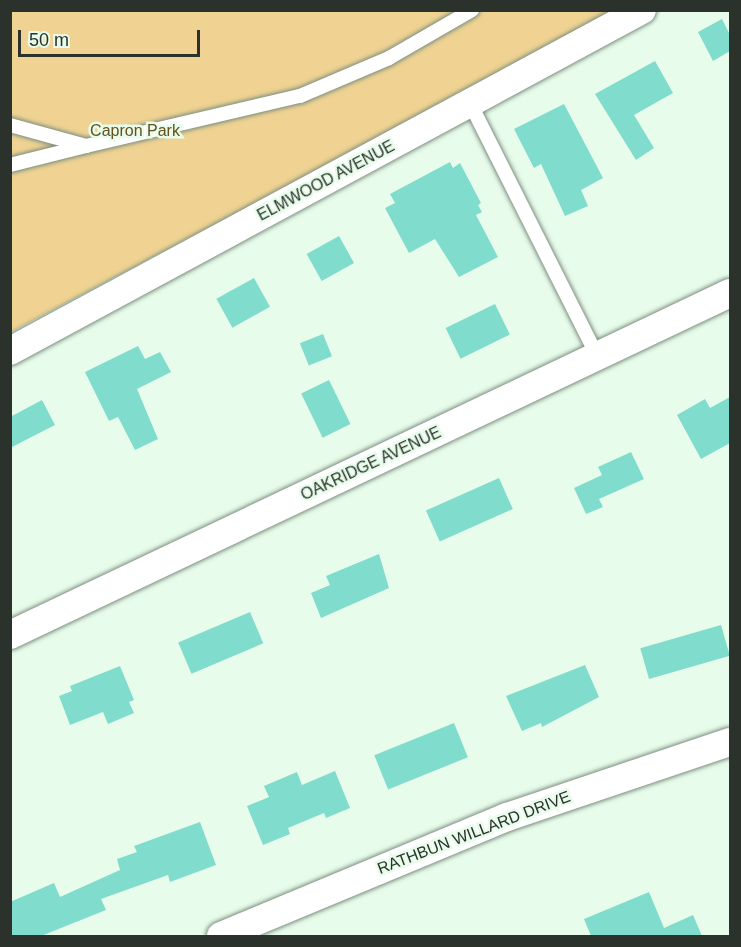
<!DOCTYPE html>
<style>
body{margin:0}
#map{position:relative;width:741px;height:947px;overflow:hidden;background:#e8fceb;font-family:Arial,sans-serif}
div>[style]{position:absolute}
.green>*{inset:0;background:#f0d392}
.building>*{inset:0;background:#80dccc;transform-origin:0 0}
.roads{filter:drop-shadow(0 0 2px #7d8f80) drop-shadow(0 0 2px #7d8f80)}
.lane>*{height:14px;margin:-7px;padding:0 7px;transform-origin:7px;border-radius:7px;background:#fff}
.street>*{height:28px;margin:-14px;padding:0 14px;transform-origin:14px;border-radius:14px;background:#fff}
span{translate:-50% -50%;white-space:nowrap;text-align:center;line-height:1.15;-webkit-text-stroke:5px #e8fceb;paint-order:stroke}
.park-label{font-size:16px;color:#65501e}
.street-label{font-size:16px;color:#2b322c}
.frame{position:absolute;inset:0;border:12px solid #2b322c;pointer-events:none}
.scale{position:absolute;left:18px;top:30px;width:182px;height:27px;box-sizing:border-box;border:3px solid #2b322c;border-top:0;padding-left:8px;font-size:18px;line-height:21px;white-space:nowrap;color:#2b322c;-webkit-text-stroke:4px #e8fceb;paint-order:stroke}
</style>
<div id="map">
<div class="green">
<i style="clip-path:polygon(11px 11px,611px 11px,515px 66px,11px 332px)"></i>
</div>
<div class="building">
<i style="clip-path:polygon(722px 19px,730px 35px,730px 51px,713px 61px,698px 32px)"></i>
<i style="clip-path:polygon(655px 61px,673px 93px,634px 115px,654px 148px,636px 160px,595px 94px)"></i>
<i style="clip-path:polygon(564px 104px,603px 178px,581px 190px,588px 206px,565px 216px,541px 164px,534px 168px,514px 129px)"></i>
<i style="clip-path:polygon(450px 162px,453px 168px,460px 163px,481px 203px,478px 205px,482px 212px,476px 215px,498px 257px,459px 277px,435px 239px,409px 253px,385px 208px,395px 203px,390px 194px)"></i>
<i style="left:339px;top:236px;width:31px;height:37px;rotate:61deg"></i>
<i style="left:254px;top:278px;width:33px;height:43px;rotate:61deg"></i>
<i style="left:495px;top:304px;width:34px;height:55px;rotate:64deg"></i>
<i style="left:323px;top:334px;width:24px;height:25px;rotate:68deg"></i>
<i style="clip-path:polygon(138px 346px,145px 359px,160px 352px,171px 372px,137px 389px,158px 439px,135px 450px,118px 417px,109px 421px,85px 372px)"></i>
<i style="left:329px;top:380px;width:49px;height:31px;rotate:64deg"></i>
<i style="clip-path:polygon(730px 397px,730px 443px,701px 459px,677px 415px,705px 399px,710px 408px)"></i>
<i style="clip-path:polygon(42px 400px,55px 425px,10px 448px,10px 417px)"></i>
<i style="clip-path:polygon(631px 452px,644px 479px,599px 499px,603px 507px,586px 514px,574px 488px,602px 475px,598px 467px)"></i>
<i style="left:499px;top:478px;width:34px;height:80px;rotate:66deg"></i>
<i style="clip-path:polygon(379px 554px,389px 588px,321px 618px,311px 593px,330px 585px,326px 576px)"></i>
<i style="left:250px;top:612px;width:34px;height:78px;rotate:67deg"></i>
<i style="left:721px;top:625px;width:32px;height:84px;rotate:74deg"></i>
<i style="clip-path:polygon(585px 665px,599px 697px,542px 727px,541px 723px,522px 731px,506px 696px)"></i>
<i style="clip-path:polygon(120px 666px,134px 700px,129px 702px,134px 713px,108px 724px,103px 712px,70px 725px,59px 696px,72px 691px,70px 686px)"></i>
<i style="left:454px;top:723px;width:37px;height:86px;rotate:68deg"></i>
<i style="clip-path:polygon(335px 771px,350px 808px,326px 818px,324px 813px,288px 828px,290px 834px,263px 845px,247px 806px,269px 797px,264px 786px,297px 772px,302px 785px)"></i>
<i style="clip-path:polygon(200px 822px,216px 865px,170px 882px,168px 875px,101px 899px,106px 910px,41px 936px,10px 936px,10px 902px,54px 883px,60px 897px,120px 870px,117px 859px,137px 852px,134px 846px)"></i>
<i style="clip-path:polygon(649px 892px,664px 928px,693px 915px,702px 936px,591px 936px,584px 919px)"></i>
</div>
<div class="roads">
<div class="lane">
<i style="left:470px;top:103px;width:283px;rotate:63.3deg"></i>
<i style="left:10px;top:125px;width:79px;rotate:15.4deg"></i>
<i style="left:86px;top:146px;width:78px;rotate:166deg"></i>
<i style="left:86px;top:146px;width:220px;rotate:-13.2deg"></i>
<i style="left:300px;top:96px;width:97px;rotate:-23.1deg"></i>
<i style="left:389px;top:58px;width:96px;rotate:-30deg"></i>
</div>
<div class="street">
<i style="left:10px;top:351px;width:718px;rotate:-28.35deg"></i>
<i style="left:10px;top:635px;width:797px;rotate:-25.41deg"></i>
<i style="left:221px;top:936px;width:310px;rotate:-22.6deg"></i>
<i style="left:507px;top:817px;width:235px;rotate:-18.6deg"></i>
</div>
</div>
<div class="park-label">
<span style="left:135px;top:131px">Capron Park</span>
</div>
<div class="street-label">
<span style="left:326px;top:181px;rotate:-28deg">ELMWOOD AVENUE</span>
<span style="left:371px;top:464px;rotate:-25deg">OAKRIDGE AVENUE</span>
<span style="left:474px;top:833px;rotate:-21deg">RATHBUN WILLARD DRIVE</span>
</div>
<div class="frame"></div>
<div class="scale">50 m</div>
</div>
